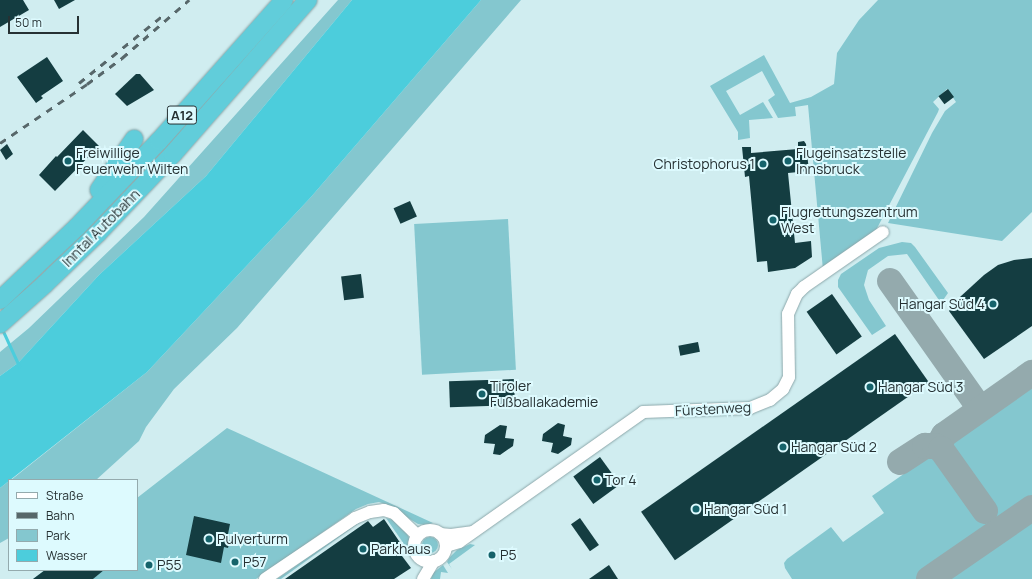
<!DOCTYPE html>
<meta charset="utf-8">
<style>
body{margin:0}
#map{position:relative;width:1032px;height:579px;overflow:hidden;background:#d0edf0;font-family:Manrope,sans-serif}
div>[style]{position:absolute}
.green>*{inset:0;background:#84c7cf;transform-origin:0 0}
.round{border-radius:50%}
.water>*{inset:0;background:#4ccddc}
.stream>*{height:3px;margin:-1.5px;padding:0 1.5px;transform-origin:1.5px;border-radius:1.5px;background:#4ccddc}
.taxiway>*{height:26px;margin:-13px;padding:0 13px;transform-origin:13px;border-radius:13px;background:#94aaad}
.building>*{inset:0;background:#143d41;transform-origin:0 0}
.roads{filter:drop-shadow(0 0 1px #8ca7aa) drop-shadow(0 0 1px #8ca7aa)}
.minor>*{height:12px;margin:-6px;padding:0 6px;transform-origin:6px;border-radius:6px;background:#fff}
.minor>.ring{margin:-6px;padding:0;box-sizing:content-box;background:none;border:12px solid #fff;border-radius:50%}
.highway>*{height:18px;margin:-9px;padding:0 9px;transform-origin:9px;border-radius:9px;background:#61cdda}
.rail>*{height:3px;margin-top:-1.5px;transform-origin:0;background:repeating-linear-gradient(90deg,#57676a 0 7px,transparent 0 14px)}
.dots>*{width:11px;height:11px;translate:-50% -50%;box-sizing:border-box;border:2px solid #ddfafe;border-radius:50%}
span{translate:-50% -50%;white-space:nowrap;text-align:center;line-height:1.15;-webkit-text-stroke:4px #ddfafe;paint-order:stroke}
.shield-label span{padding:1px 3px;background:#ddfafe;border:1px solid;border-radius:3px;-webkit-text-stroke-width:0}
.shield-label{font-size:13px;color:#263133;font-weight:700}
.poi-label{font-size:14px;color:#263133}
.left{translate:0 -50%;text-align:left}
.right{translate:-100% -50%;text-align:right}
.street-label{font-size:14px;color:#263133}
.legend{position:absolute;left:8px;top:479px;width:130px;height:92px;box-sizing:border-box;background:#ddfafe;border:1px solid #94aaad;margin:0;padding:5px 7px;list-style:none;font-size:12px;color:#263133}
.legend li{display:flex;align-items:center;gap:8px;height:20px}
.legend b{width:20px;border:1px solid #94aaad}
.scale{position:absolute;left:8px;top:16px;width:71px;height:18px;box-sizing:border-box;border:2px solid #263133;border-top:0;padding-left:5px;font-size:12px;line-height:14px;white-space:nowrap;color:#263133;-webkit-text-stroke:3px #ddfafe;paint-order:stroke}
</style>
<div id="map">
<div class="green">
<i style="clip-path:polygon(338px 0,352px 0,206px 176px,99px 275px,18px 363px,0 376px,0 352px,29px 328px,144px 217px)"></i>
<i style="clip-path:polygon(481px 0,521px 0,237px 328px,174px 389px,146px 427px,139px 441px,96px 480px,11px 480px,147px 372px,311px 197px)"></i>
<i style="clip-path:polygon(878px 0,1032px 0,1032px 212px,1002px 241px,888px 223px,932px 133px,945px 111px,956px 102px,947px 89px,933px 102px,939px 109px,938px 112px,874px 234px,823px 270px,808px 105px,795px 107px,796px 116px,778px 118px,768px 100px,775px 95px,762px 71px,726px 91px,740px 115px,763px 102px,773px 118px,749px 120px,750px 138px,738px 140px,738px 132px,710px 86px,764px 55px,790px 103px,811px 97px,834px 84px,837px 53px,859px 20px)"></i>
<i style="left:508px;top:219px;width:151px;height:94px;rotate:87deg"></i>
<i style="clip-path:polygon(902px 242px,911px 243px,915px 247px,948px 293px,941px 303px,907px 254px,888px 256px,868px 270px,864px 285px,869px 300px,886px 326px,872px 335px,838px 287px,838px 280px,841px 274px,879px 248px)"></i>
<i style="clip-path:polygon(1032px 385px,1032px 579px,792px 579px,785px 568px,784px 563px,787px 559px,831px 527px,843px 542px,884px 513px,872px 496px)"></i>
<i style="clip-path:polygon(227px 428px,433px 523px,426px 525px,418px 524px,385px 504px,379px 502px,368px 504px,356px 509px,256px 579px,33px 579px,45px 570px,137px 570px,137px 498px)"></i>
<i style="clip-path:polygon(9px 481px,9px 538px,0 543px,0 488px)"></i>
<i style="clip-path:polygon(386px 518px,393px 520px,406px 531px,409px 538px,409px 547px,406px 547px)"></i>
<i style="clip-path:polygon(363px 520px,281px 579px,277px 579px,345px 531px)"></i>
<i class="round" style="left:422px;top:537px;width:16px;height:16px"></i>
<i style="clip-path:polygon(470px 544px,475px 545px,449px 564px,452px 569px,447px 562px,449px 558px,457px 550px)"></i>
<i style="clip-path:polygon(443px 565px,448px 573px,441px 572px,440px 579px,431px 579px,433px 573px)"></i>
</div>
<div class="water">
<i style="clip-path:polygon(352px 0,481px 0,311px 197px,147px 372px,0 488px,0 376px,18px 363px,99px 275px,206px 176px)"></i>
</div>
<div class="stream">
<i style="left:2px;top:329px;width:41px;rotate:65.3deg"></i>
</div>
<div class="taxiway">
<i style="left:890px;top:281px;width:146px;rotate:54.8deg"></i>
<i style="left:941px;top:449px;width:7px;rotate:-98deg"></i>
<i style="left:940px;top:442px;width:8px;rotate:-60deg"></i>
<i style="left:944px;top:435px;width:108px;rotate:-35.2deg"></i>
<i style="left:900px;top:462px;width:30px;rotate:-33deg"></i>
<i style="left:925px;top:446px;width:10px"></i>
<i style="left:935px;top:446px;width:7px;rotate:27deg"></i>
<i style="left:941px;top:449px;width:76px;rotate:54.6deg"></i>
<i style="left:929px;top:579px;width:125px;rotate:-34.6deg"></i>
</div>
<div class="building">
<i style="clip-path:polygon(0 0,23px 0,29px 10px,0 27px)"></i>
<i style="clip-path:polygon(54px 0,75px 0,59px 9px)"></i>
<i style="clip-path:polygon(47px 57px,63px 81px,41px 96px,43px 98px,36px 103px,17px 77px)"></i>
<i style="clip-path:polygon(136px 74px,140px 74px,154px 90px,127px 106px,115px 94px)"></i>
<i style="left:948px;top:89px;width:10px;height:12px;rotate:53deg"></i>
<i style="clip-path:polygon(83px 130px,99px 146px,55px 191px,39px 175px,56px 156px,57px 157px)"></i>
<i style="clip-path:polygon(804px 141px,806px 144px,809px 171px,788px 173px,795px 243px,811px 241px,812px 257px,795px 268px,768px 272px,767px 261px,757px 262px,749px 176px,745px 177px,742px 147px,751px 147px,751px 153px,798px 149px,798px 142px)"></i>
<i style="clip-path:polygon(7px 144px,13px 154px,6px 160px,0 150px)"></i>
<i style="left:410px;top:201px;width:17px;height:18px;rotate:66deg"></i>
<i style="clip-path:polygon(1032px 258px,1032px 326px,984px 359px,949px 311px,960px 297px,984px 275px,998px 265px,1014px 260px)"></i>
<i style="left:361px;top:274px;width:24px;height:20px;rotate:83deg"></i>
<i style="left:832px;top:294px;width:52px;height:31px;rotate:55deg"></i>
<i style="left:895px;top:334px;width:59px;height:310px;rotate:55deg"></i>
<i style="left:698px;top:342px;width:10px;height:20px;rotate:79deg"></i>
<i style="left:514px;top:379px;width:26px;height:65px;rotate:88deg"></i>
<i style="clip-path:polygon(558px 423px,565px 425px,563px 436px,572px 438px,571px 445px,558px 454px,551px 452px,553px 443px,542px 441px,543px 434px)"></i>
<i style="clip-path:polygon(500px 425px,507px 426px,505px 438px,514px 439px,513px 446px,500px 455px,493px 454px,495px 444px,484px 443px,485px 435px)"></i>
<i style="left:600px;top:457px;width:34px;height:33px;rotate:54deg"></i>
<i style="clip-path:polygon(194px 516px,230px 524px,227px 539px,230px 540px,228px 548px,224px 547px,221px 563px,186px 555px)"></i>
<i style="left:580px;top:518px;width:33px;height:11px;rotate:55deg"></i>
<i style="clip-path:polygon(384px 519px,401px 544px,396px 548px,411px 568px,394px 579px,285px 579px,368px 521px,373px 527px)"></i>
<i style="clip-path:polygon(609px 565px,618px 579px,589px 579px)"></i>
<i style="clip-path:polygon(45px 570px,104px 570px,93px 579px,33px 579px)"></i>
</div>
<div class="roads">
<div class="minor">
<i class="ring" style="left:414px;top:530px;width:20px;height:20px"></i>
<i style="left:440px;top:534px;width:11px;rotate:5deg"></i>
<i style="left:451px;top:535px;width:21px;rotate:-8deg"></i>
<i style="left:446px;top:546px;width:14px;rotate:-17deg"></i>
<i style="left:459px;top:542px;width:225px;rotate:-35.2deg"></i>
<i style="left:643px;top:412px;width:107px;rotate:-2.1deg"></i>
<i style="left:750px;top:408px;width:22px;rotate:-22deg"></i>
<i style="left:770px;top:400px;width:17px;rotate:-40deg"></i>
<i style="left:783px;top:389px;width:13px;rotate:-63deg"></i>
<i style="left:789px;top:377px;width:63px;rotate:-90.9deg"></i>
<i style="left:788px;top:314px;width:22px;rotate:-66deg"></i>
<i style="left:797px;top:294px;width:10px;rotate:-45deg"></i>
<i style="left:804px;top:287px;width:96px;rotate:-34.8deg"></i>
<i style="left:265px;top:579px;width:109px;rotate:-34.1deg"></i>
<i style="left:355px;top:518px;width:16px;rotate:-22deg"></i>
<i style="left:370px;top:512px;width:14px;rotate:-8deg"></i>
<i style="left:384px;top:510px;width:10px;rotate:17deg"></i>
<i style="left:394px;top:513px;width:33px;rotate:44deg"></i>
<i style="left:423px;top:579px;width:21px;rotate:-59deg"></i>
</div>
<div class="highway">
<i style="left:99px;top:190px;width:62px;rotate:-55.5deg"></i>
<i style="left:0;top:300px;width:106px;rotate:-43.5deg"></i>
<i style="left:77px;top:227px;width:119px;rotate:-46.4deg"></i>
<i style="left:159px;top:141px;width:188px;rotate:-48.4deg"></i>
<i style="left:0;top:324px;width:60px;rotate:-41.6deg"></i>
<i style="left:45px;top:284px;width:74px;rotate:-43.9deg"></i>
<i style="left:98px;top:233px;width:109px;rotate:-46.5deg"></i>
<i style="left:173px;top:154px;width:205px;rotate:-48.8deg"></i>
</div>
</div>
<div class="rail">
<i style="left:79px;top:83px;width:107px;rotate:-38.9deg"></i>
<i style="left:0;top:143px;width:105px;rotate:-34.1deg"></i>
<i style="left:87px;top:84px;width:44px;rotate:-36.6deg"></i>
<i style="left:122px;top:58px;width:89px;rotate:-40.9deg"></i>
</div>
<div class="dots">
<i style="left:68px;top:161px;background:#15636b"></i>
<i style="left:788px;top:161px;background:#15636b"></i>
<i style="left:763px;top:164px;background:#15636b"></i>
<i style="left:773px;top:220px;background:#15636b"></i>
<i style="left:993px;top:304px;background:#15636b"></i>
<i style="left:870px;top:387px;background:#15636b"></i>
<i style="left:482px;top:394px;background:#15636b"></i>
<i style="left:783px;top:447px;background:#15636b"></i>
<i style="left:597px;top:480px;background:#15636b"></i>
<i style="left:696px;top:509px;background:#15636b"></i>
<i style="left:209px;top:539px;background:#15636b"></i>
<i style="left:363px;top:549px;background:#15636b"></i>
<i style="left:492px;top:555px;background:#15636b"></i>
<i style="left:235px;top:562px;background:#15636b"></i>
<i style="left:149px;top:565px;background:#15636b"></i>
</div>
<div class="shield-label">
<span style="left:182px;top:115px">A12</span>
</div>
<div class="poi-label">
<span class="left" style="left:76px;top:161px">Freiwillige<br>Feuerwehr Wilten</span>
<span class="left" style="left:796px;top:161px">Flugeinsatzstelle<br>Innsbruck</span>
<span class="right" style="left:755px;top:164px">Christophorus 1</span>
<span class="left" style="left:781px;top:220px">Flugrettungszentrum<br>West</span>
<span class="right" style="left:985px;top:304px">Hangar Süd 4</span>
<span class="left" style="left:490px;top:394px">Tiroler<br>Fußballakademie</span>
<span class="left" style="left:878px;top:387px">Hangar Süd 3</span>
<span class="left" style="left:791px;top:447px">Hangar Süd 2</span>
<span class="left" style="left:605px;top:480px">Tor 4</span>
<span class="left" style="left:704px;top:509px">Hangar Süd 1</span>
<span class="left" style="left:217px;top:539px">Pulverturm</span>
<span class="left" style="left:371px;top:549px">Parkhaus</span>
<span class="left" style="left:500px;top:555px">P5</span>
<span class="left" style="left:243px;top:562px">P57</span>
<span class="left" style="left:157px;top:565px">P55</span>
</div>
<div class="street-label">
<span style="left:101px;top:228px;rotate:-45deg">Inntal Autobahn</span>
<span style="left:713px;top:409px;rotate:-3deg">Fürstenweg</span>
</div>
<ul class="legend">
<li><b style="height:5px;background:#fff"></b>Straße</li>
<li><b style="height:5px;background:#57676a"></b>Bahn</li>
<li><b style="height:11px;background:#84c7cf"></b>Park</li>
<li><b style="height:11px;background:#4ccddc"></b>Wasser</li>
</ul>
<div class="scale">50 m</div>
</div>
